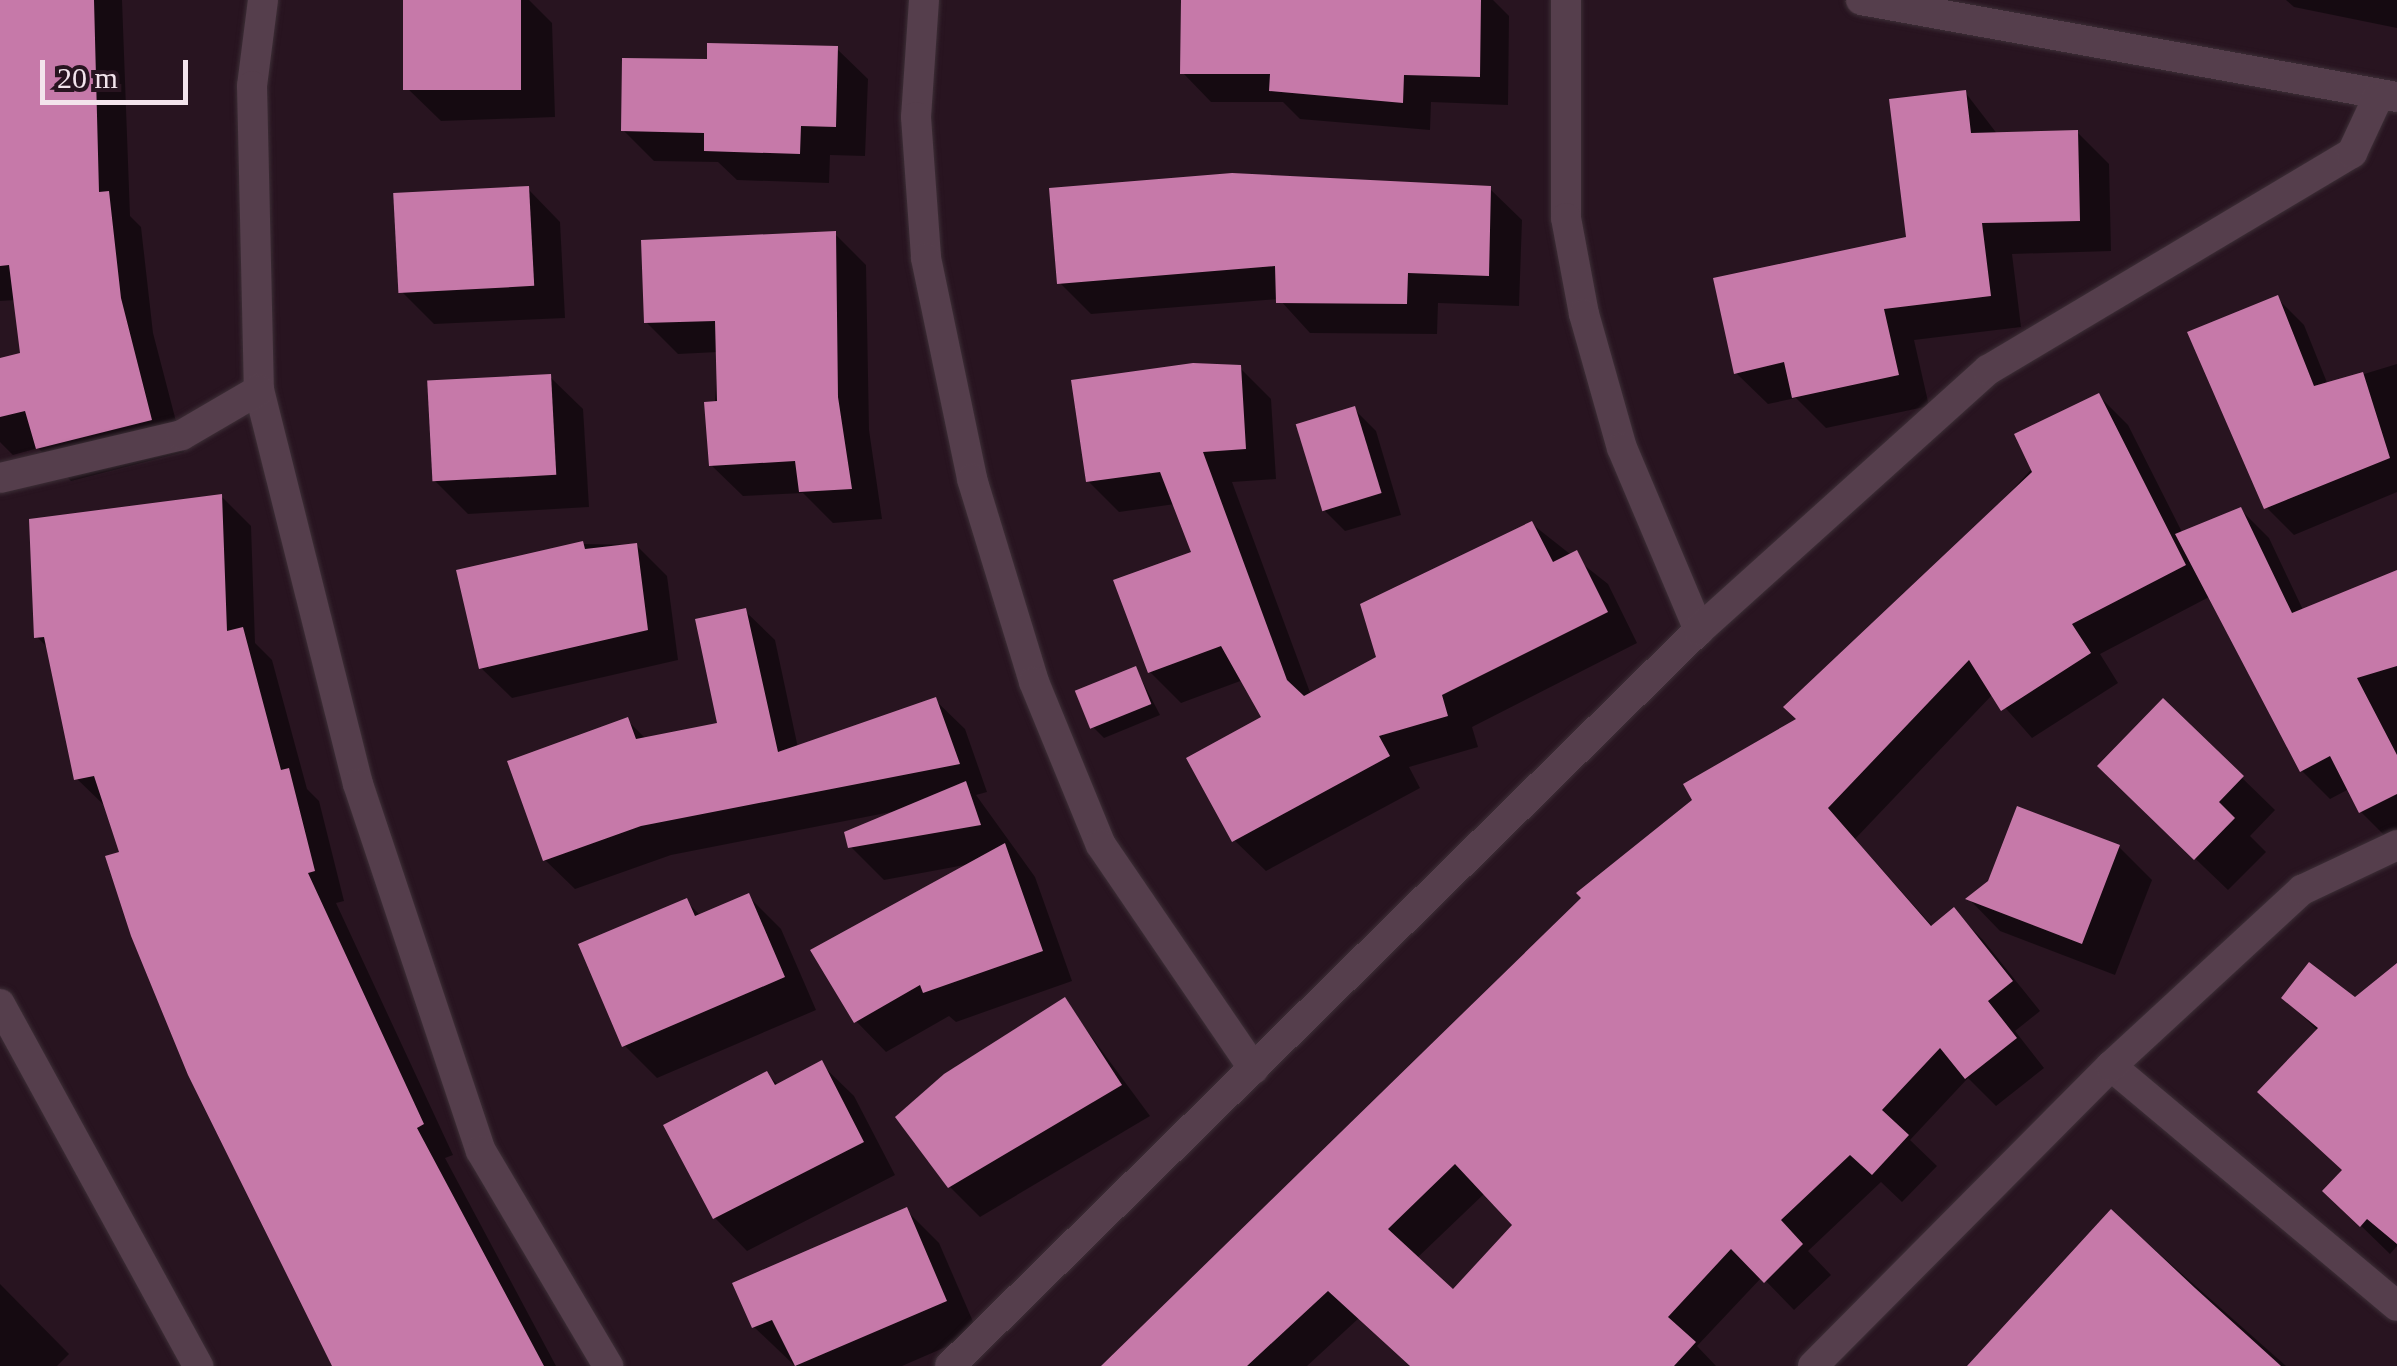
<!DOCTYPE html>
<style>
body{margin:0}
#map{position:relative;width:2397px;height:1366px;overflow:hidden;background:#281420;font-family:"Times New Roman",serif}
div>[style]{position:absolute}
.shadow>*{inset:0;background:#0007}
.building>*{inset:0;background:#c679a9;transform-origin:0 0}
.roads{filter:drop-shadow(0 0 2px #3d2f37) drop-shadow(0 0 2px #3d2f37)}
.street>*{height:30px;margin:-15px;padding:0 15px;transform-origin:15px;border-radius:15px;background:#553e4c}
span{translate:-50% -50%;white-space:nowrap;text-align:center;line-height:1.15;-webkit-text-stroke:10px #281420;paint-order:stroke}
.scale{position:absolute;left:40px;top:60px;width:148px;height:45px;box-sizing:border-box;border:5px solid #f3e4ec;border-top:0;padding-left:12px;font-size:30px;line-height:35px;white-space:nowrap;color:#f3e4ec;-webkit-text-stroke:8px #281420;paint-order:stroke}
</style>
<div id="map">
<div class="shadow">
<i style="clip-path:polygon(0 0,122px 0,130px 216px,141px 227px,153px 333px,184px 452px,71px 481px,38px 448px,13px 455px,0 442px,0 361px,23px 355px,16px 300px,0 301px)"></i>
<i style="clip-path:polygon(405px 0,529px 0,552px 23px,555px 117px,441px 121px,408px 89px)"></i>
<i style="clip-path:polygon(1183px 0,1493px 0,1509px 16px,1508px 105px,1431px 102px,1430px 130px,1300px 119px,1283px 102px,1211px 102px,1183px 73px)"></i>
<i style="clip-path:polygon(2286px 0,2397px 0,2397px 28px,2294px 7px)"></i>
<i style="clip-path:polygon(837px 49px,868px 79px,865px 156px,830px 155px,829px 183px,737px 180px,718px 162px,654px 161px,623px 130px,709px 62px)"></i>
<i style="clip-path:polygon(1965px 92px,1998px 135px,2077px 132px,2109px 164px,2111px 251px,2012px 254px,2021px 327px,1914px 340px,1929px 406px,1826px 428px,1796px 398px,1768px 404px,1736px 373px,1909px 239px)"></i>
<i style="clip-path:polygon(528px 189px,560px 222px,565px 318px,434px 324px,401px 291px)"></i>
<i style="clip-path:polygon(1490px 189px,1522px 220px,1519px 306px,1438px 303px,1437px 334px,1310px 333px,1279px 299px,1091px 314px,1060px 283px)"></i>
<i style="clip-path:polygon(835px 234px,866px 265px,869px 430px,882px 519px,833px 523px,803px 493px,743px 496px,711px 465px,718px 352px,678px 354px,646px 322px)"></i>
<i style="clip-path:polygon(2277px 298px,2304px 325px,2328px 385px,2397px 364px,2397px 492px,2294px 535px,2267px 508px)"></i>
<i style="clip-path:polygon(1240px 368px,1271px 399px,1276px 479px,1232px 482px,1311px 695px,1379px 658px,1532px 524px,1608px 584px,1637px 643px,1472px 727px,1478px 747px,1409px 767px,1420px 788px,1266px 871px,1234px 840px,1264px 718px,1243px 680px,1181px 703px,1150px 672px,1194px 553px,1175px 504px,1119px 512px,1088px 481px)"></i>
<i style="clip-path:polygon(550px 377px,583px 409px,589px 507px,468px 514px,435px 481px)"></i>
<i style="clip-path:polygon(evenodd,2099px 396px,2128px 425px,2183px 534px,2241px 510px,2269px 538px,2304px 612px,2397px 577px,2397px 836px,2389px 840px,2361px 812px,2349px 789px,2330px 799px,2302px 771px,2211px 596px,2100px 654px,2118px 683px,2032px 738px,1993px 694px,1855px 839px,1933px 927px,1954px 911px,1983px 940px,2040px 1011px,2015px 1031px,2044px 1068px,1996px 1106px,1968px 1078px,1910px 1140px,1937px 1166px,1902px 1202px,1881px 1182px,1808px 1251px,1831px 1275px,1794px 1310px,1762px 1277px,1697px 1346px,1716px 1366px,1413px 1366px,1359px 1318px,1307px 1366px,1104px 1366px,1584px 898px,1800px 720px,2099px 396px,1485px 1193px,1515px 1225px,1453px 1293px,1416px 1259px,1485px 1193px)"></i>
<i style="clip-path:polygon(1354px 409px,1376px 431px,1401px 515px,1345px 531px,1323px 509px)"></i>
<i style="clip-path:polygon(221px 496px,251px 526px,255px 643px,272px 660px,307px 789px,319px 801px,344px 901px,336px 903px,453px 1155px,445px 1158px,556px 1366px,343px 1366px,325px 1348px,291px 1284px,297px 1280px,108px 809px,76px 778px,50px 650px,37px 637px)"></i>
<i style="clip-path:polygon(582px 544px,636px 545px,667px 576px,678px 660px,512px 698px,481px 668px)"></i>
<i style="clip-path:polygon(745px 611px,775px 640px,798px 748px,935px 700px,965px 729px,987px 792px,976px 795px,1035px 877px,1072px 981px,956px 1022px,949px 1016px,886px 1052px,856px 1021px,970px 864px,884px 880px,851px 847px,896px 811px,671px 855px,575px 889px,545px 860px,627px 720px,646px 739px,720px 725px)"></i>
<i style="clip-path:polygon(1136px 669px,1160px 715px,1104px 738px,1093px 727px)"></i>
<i style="clip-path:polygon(2164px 702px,2275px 810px,2250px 836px,2266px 852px,2228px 890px,2133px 799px)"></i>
<i style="clip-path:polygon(2119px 847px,2152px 880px,2115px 975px,2000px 931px,1969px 899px)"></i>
<i style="clip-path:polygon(748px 896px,781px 929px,816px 1010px,657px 1078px,624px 1045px,686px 901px,701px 916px)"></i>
<i style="clip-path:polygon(2397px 976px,2397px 1246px,2390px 1254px,2354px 1219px,2318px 1031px,2284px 998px,2355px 1000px)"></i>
<i style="clip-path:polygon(1065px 1001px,1150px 1116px,980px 1217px,950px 1187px)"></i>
<i style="clip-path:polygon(821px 1064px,854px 1096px,895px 1175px,747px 1251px,715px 1218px,767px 1074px,779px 1086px)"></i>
<i style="clip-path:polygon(906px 1210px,939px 1243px,978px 1333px,902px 1366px,795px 1366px,754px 1327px)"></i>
<i style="clip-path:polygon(2112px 1212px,2286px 1366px,1972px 1366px)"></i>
<i style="clip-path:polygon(0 1284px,69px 1354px,57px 1366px,0 1366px)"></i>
</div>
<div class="building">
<i style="clip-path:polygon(0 0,94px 0,99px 192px,109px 191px,121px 298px,152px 420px,36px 449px,25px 411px,0 417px,0 358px,20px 353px,9px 265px,0 266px)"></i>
<i style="left:403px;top:0;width:118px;height:90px"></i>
<i style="clip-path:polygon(1181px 0,1481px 0,1480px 77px,1404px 75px,1403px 103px,1269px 91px,1270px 74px,1180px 74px)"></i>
<i style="clip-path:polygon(707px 43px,838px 46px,836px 127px,801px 126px,800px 154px,704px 151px,704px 133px,621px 131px,622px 58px,707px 59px)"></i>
<i style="clip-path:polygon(1966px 90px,1971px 133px,2078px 130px,2080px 221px,1982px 223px,1991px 296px,1884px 309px,1899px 375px,1792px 398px,1784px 362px,1734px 374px,1713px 278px,1906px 237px,1889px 99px)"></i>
<i style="clip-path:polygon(1232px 173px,1491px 186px,1489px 276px,1408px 273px,1407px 304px,1276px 303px,1275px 266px,1057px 284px,1049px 188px)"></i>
<i style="left:529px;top:186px;width:100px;height:136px;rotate:87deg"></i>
<i style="clip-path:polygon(836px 231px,838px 397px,852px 489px,799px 492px,795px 461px,709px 466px,704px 402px,717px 401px,715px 321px,644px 323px,641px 240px)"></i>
<i style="clip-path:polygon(2278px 295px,2314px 386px,2363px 372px,2390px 458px,2264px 509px,2187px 332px)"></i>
<i style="clip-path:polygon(1193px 363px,1241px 365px,1246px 449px,1203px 452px,1287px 680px,1304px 696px,1376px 657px,1360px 604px,1532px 521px,1553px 562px,1577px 550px,1608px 612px,1442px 695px,1448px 716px,1379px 736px,1390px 756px,1232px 842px,1186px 758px,1261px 717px,1221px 646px,1148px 673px,1113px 580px,1191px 552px,1160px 472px,1086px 482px,1071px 380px)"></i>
<i style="left:551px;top:374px;width:101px;height:124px;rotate:87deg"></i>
<i style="clip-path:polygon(evenodd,2099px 393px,2186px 565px,2072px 624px,2091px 653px,2001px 711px,1969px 660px,1828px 808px,1931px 926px,1954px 907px,2013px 981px,1988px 1001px,2017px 1038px,1965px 1079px,1940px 1048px,1882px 1110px,1909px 1135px,1872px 1175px,1850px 1155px,1781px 1220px,1803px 1244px,1764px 1283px,1731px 1249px,1668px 1317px,1696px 1342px,1674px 1366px,1410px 1366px,1328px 1291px,1247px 1366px,1101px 1366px,1581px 898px,1576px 893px,1692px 800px,1683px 784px,1796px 719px,1783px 707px,2032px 472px,2014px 434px,2099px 393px,1455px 1164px,1512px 1225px,1453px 1289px,1388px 1229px,1455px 1164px)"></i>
<i style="left:1355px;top:406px;width:91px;height:62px;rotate:73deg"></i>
<i style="clip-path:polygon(222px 494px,227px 631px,243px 627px,281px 770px,289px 768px,315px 871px,308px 873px,424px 1124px,417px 1128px,544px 1366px,332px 1366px,188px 1075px,131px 936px,105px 856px,119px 852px,94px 776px,74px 780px,44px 637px,34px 638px,29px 519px)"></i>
<i style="clip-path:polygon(2241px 507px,2292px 613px,2397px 570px,2397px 666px,2357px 678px,2397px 755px,2397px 794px,2359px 813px,2330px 756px,2300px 772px,2175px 534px)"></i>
<i style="clip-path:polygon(583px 541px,585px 549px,637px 543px,648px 630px,479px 669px,456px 570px)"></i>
<i style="clip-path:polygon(746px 608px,778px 752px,936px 697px,960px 764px,641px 826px,543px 861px,507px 761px,628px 717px,636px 739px,717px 723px,695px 619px)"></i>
<i style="left:1136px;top:666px;width:41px;height:66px;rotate:68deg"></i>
<i style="clip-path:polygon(2163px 698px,2244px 776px,2219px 802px,2235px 818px,2194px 860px,2097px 766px)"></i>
<i style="clip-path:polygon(966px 781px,981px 825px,848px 848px,844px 832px)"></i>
<i style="clip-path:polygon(2017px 806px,2120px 845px,2082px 944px,1965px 899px,1988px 881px)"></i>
<i style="clip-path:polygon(1005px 843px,1043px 951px,923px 993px,920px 985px,854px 1023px,810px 950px)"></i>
<i style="clip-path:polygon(749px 893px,785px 977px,622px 1047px,578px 944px,687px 898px,695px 916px)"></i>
<i style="clip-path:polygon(2309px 962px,2355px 997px,2397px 963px,2397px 1244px,2367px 1219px,2360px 1227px,2322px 1191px,2342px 1170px,2257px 1092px,2318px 1028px,2281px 998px)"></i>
<i style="clip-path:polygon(1065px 997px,1122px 1085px,948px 1188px,895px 1117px,944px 1074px)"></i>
<i style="clip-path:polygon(822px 1060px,864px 1142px,713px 1219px,663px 1125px,767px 1071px,775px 1085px)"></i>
<i style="clip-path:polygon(907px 1207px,947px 1301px,795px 1366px,772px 1320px,752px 1328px,732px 1283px)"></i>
<i style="clip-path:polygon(2111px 1209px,2195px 1288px,2281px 1366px,1967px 1366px)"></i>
</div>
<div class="roads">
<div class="street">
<i style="left:263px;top:0;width:87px;rotate:97.3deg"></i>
<i style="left:252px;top:86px;width:304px;rotate:88.7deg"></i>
<i style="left:259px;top:390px;width:406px;rotate:75.9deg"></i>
<i style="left:358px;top:784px;width:387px;rotate:71.5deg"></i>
<i style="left:481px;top:1151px;width:250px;rotate:59.4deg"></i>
<i style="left:924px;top:0;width:117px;rotate:93.9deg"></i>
<i style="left:916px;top:117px;width:141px;rotate:85.9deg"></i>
<i style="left:926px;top:258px;width:226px;rotate:78.2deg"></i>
<i style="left:972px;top:479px;width:212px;rotate:73deg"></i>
<i style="left:1034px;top:682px;width:176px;rotate:67.7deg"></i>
<i style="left:1101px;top:845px;width:271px;rotate:55.7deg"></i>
<i style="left:1566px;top:0;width:218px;rotate:90deg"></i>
<i style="left:1566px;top:218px;width:98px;rotate:79.4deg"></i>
<i style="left:1584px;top:314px;width:139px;rotate:74.2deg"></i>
<i style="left:1622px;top:448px;width:198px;rotate:67.1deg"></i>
<i style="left:1861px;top:0;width:545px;rotate:10.26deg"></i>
<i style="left:0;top:478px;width:187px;rotate:-13.3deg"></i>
<i style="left:182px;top:435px;width:89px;rotate:-30.3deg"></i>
<i style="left:0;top:1004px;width:413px;rotate:61.3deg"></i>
<i style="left:2111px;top:1066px;width:373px;rotate:40deg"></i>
<i style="left:950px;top:1366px;width:1050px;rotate:-44.5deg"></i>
<i style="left:1699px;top:630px;width:389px;rotate:-42deg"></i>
<i style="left:1988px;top:370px;width:424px;rotate:-30.8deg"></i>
<i style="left:2352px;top:153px;width:64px;rotate:-65deg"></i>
<i style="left:1813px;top:1366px;width:423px;rotate:-45.2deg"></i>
<i style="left:2111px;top:1066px;width:260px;rotate:-42.7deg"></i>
<i style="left:2302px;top:890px;width:105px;rotate:-25.3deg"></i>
</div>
</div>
<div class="scale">20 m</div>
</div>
